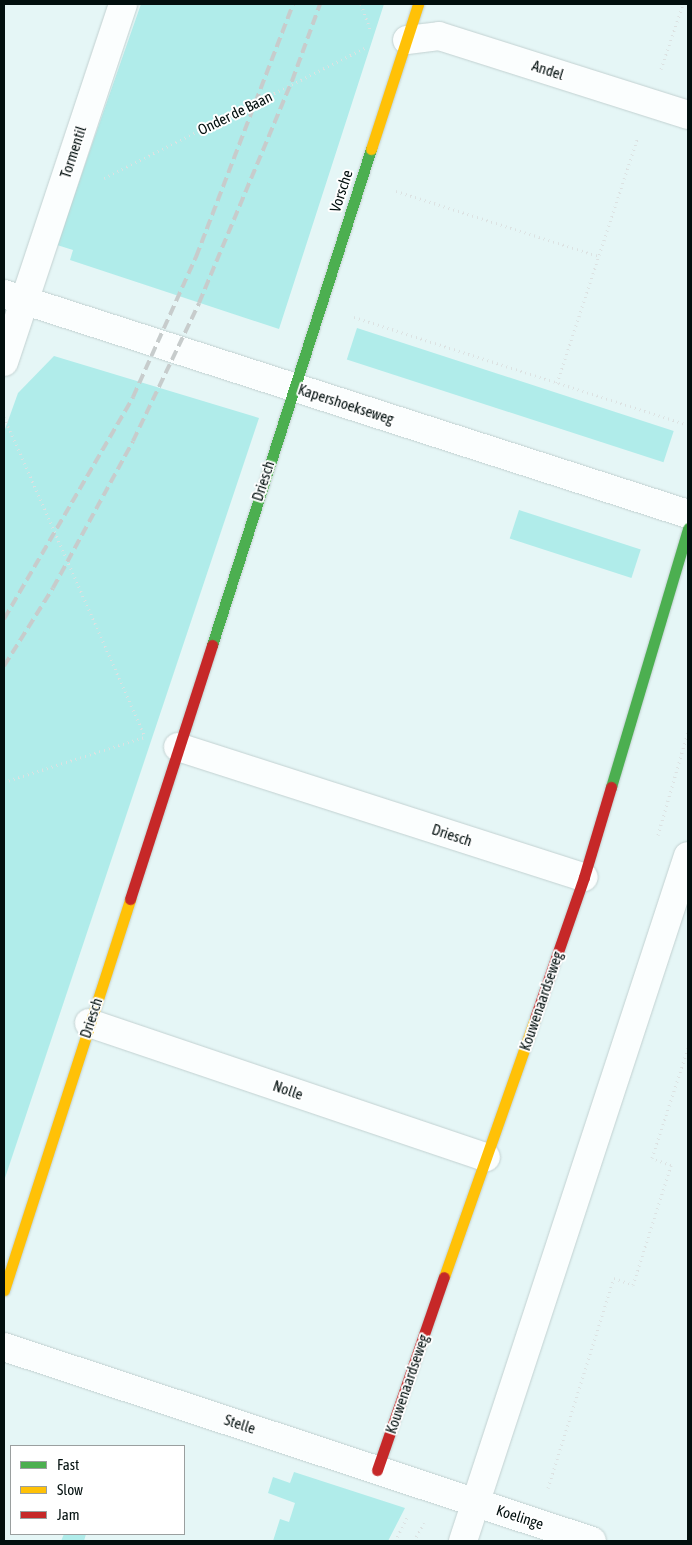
<!DOCTYPE html>
<style>
body{margin:0}
#map{position:relative;width:692px;height:1545px;overflow:hidden;background:#e5f6f6;font-family:"Asap Condensed",sans-serif}
div>[style]{position:absolute}
.green>*{inset:0;background:#b0ecea;transform-origin:0 0}
.path>*{height:3px;margin-top:-1.5px;transform-origin:0;background:repeating-linear-gradient(90deg,#dce2e2 0 1px,transparent 0 5px)}
.roads{filter:drop-shadow(0 0 1px #c2d1d1) drop-shadow(0 0 1px #c2d1d1)}
.street>*{height:28px;margin:-14px;padding:0 14px;transform-origin:14px;border-radius:14px;background:#fbfefe}
.fast>*{height:11px;margin:-5.5px;padding:0 5.5px;transform-origin:5.5px;border-radius:5.5px;background:#4caf50}
.slow>*{height:11px;margin:-5.5px;padding:0 5.5px;transform-origin:5.5px;border-radius:5.5px;background:#ffc107}
.jam>*{height:11px;margin:-5.5px;padding:0 5.5px;transform-origin:5.5px;border-radius:5.5px;background:#c62828}
.rail>*{height:4px;margin-top:-2px;transform-origin:0;background:repeating-linear-gradient(90deg,#c7cccc 0 10px,transparent 0 15px)}
span{translate:-50% -50%;white-space:nowrap;text-align:center;line-height:1.15;-webkit-text-stroke:4px #fff;paint-order:stroke}
.street-label{font-size:15px;color:#020f0e}
.frame{position:absolute;inset:0;border:5px solid #020f0e;pointer-events:none}
.legend{position:absolute;left:10px;top:1445px;width:175px;height:90px;box-sizing:border-box;background:#fff;border:1px solid #9a9f9f;margin:0;padding:6px 9px;list-style:none;font-size:15px;color:#020f0e}
.legend li{display:flex;align-items:center;gap:10px;height:25px}
.legend b{width:25px;border:1px solid #9a9f9f}
</style>
<div id="map">
<div class="green">
<i style="clip-path:polygon(141px 4px,384px 4px,279px 329px,70px 260px,73px 250px,57px 245px)"></i>
<i style="left:357px;top:328px;width:333px;height:33px;rotate:18deg"></i>
<i style="clip-path:polygon(54px 356px,259px 418px,4px 1181px,4px 432px,18px 393px)"></i>
<i style="left:519px;top:510px;width:128px;height:30px;rotate:18deg"></i>
<i style="clip-path:polygon(294px 1472px,405px 1508px,388px 1541px,273px 1541px,280px 1519px,289px 1522px,295px 1503px,268px 1493px,273px 1477px,290px 1483px)"></i>
<i style="clip-path:polygon(64px 1534px,86px 1534px,84px 1541px,61px 1541px)"></i>
</div>
<div class="path">
<i style="left:361px;top:4px;width:29px;rotate:70deg"></i>
<i style="left:661px;top:69px;width:69px;rotate:-71.3deg"></i>
<i style="left:104px;top:178px;width:292px;rotate:-26.5deg"></i>
<i style="left:396px;top:191px;width:213px;rotate:17.8deg"></i>
<i style="left:354px;top:317px;width:351px;rotate:17.9deg"></i>
<i style="left:557px;top:383px;width:259px;rotate:-71.8deg"></i>
<i style="left:4px;top:417px;width:347px;rotate:66.2deg"></i>
<i style="left:4px;top:782px;width:147px;rotate:-17.8deg"></i>
<i style="left:658px;top:835px;width:107px;rotate:-73.8deg"></i>
<i style="left:548px;top:1488px;width:220px;rotate:-72.6deg"></i>
<i style="left:614px;top:1278px;width:20px;rotate:20deg"></i>
<i style="left:633px;top:1285px;width:126px;rotate:-72.4deg"></i>
<i style="left:671px;top:1165px;width:20px;rotate:-160deg"></i>
<i style="left:652px;top:1158px;width:116px;rotate:-71.9deg"></i>
<i style="left:395px;top:1541px;width:27px;rotate:-63deg"></i>
<i style="left:414px;top:1541px;width:21px;rotate:-61deg"></i>
</div>
<div class="roads">
<div class="street">
<i style="left:407px;top:40px;width:32px;rotate:-7deg"></i>
<i style="left:439px;top:36px;width:261px;rotate:17.6deg"></i>
<i style="left:4px;top:294px;width:719px;rotate:17.83deg"></i>
<i style="left:4px;top:362px;width:377px;rotate:-71.6deg"></i>
<i style="left:178px;top:747px;width:426px;rotate:17.8deg"></i>
<i style="left:89px;top:1023px;width:419px;rotate:18.7deg"></i>
<i style="left:4px;top:1347px;width:619px;rotate:18.26deg"></i>
<i style="left:463px;top:1541px;width:721px;rotate:-71.82deg"></i>
</div>
<div class="fast">
<i style="left:212px;top:645px;width:521px;rotate:-72.23deg"></i>
<i style="left:611px;top:787px;width:270px;rotate:-73.4deg"></i>
</div>
<div class="slow">
<i style="left:371px;top:149px;width:152px;rotate:-72deg"></i>
<i style="left:444px;top:1277px;width:275px;rotate:-70.6deg"></i>
<i style="left:4px;top:1290px;width:411px;rotate:-72.1deg"></i>
</div>
<div class="jam">
<i style="left:130px;top:899px;width:267px;rotate:-72.1deg"></i>
<i style="left:535px;top:1018px;width:149px;rotate:-70.8deg"></i>
<i style="left:584px;top:877px;width:94px;rotate:-73.3deg"></i>
<i style="left:377px;top:1470px;width:204px;rotate:-70.9deg"></i>
</div>
</div>
<div class="rail">
<i style="left:4px;top:619px;width:257px;rotate:-59.8deg"></i>
<i style="left:133px;top:397px;width:154px;rotate:-65.8deg"></i>
<i style="left:196px;top:257px;width:271px;rotate:-69deg"></i>
<i style="left:4px;top:666px;width:92px;rotate:-57.9deg"></i>
<i style="left:53px;top:588px;width:167px;rotate:-61.4deg"></i>
<i style="left:133px;top:441px;width:153px;rotate:-64.4deg"></i>
<i style="left:199px;top:303px;width:241px;rotate:-67.3deg"></i>
<i style="left:292px;top:81px;width:82px;rotate:-70deg"></i>
</div>
<div class="street-label">
<span style="left:548px;top:70px;rotate:18deg">Andel</span>
<span style="left:235px;top:113px;rotate:-26deg">Onder de Baan</span>
<span style="left:73px;top:152px;rotate:-72deg">Tormentil</span>
<span style="left:341px;top:191px;rotate:-72deg">Vorsche</span>
<span style="left:346px;top:404px;rotate:18deg">Kapershoekseweg</span>
<span style="left:263px;top:481px;rotate:-72deg">Driesch</span>
<span style="left:452px;top:835px;rotate:18deg">Driesch</span>
<span style="left:541px;top:1001px;rotate:-71deg">Kouwenaardseweg</span>
<span style="left:91px;top:1018px;rotate:-72deg">Driesch</span>
<span style="left:288px;top:1090px;rotate:19deg">Nolle</span>
<span style="left:407px;top:1384px;rotate:-71deg">Kouwenaardseweg</span>
<span style="left:240px;top:1424px;rotate:18deg">Stelle</span>
<span style="left:520px;top:1517px;rotate:18deg">Koelinge</span>
</div>
<div class="frame"></div>
<ul class="legend">
<li><b style="height:6px;background:#4caf50"></b>Fast</li>
<li><b style="height:6px;background:#ffc107"></b>Slow</li>
<li><b style="height:6px;background:#c62828"></b>Jam</li>
</ul>
</div>
